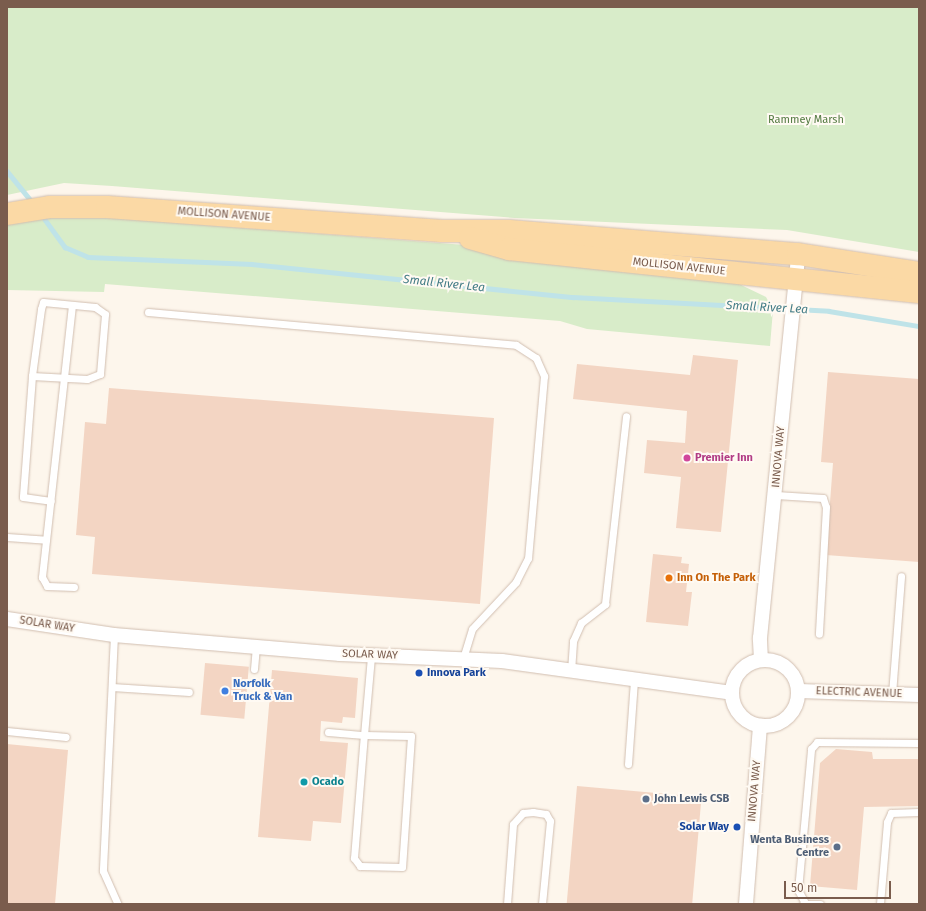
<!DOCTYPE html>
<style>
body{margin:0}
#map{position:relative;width:926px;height:911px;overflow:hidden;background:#fdf6ec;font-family:"Fira Sans",sans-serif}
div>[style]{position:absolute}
.green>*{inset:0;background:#d8ecc9}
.stream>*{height:4.5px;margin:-2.25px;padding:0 2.25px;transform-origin:2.25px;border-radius:2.25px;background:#bfe3e8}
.building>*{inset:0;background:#f3d5c3;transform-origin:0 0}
.roads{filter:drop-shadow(0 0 1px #d1beb0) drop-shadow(0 0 1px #d1beb0)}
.lane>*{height:7px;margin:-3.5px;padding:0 3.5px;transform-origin:3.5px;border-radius:3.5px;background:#fff}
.street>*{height:14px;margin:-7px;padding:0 7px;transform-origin:7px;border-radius:7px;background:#fff}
.street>.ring{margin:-7px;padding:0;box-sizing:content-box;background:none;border:14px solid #fff;border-radius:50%}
.primary>*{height:22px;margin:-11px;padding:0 11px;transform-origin:11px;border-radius:11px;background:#fbd9a5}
.dots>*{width:11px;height:11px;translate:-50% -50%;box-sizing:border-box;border:2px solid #fffaf3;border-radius:50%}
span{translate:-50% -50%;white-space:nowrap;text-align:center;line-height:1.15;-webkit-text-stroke:4px #fffaf3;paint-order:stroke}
.park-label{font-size:11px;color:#537a41}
.street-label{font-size:11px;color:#7a5c4d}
.hotel-label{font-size:11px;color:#b23c85;font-weight:700}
.left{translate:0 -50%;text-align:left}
.food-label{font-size:11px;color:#c56008;font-weight:700}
.transit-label{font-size:11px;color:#164399;font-weight:700}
.right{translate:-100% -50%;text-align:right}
.shop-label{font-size:11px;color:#366cbe;font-weight:700}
.culture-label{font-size:11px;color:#0d838f;font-weight:700}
.service-label{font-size:11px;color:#4e5e75;font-weight:700}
.water-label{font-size:12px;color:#437c86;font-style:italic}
.frame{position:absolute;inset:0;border:8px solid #7a5c4d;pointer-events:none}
.scale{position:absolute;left:784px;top:881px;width:107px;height:18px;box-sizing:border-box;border:2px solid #7a5c4d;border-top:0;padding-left:5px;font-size:12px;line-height:14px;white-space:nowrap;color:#7a5c4d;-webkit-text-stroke:3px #fffaf3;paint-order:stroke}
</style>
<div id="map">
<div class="green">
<i style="clip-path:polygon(7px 7px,919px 7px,919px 252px,787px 230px,515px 218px,112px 186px,64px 183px,7px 195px)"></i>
<i style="clip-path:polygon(75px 215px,478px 246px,737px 283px,766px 297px,773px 310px,770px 346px,587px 329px,560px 321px,105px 284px,104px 292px,7px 290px,7px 223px)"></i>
</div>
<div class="stream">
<i style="left:7px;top:171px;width:41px;rotate:50.9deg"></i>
<i style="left:41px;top:214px;width:41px;rotate:54deg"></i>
<i style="left:65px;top:247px;width:25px;rotate:23deg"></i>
<i style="left:88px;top:257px;width:164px;rotate:2.4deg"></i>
<i style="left:252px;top:264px;width:323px;rotate:5.9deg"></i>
<i style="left:573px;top:297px;width:256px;rotate:3.1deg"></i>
<i style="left:829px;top:311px;width:91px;rotate:9.5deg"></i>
</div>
<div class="building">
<i style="clip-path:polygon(693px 355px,738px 360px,721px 532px,676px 528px,681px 477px,644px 473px,647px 440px,685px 443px,687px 411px,573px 399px,577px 364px,690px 375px)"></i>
<i style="clip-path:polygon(828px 372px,919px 379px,919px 562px,826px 555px,833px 463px,821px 462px)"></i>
<i style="clip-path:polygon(109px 388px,494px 418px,480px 604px,92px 574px,95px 537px,76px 535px,85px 422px,106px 424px)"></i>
<i style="clip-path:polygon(653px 554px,682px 557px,681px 563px,689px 564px,686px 592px,692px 592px,688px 626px,646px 622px)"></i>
<i style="left:205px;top:663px;width:44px;height:52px;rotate:5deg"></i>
<i style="clip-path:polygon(272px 670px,358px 678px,355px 718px,343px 717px,342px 723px,321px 721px,320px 741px,348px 743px,341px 823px,313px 821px,311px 841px,258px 837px)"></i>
<i style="clip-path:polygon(7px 744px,68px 750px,55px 904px,7px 904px)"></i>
<i style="clip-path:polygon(836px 749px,872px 752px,873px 759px,919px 759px,919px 806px,864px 807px,857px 890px,810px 886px,820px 763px)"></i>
<i style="left:577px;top:786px;width:125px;height:118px;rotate:5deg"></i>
</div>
<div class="roads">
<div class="lane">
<i style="left:72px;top:305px;width:274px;rotate:96.3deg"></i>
<i style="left:42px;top:577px;width:10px;rotate:61deg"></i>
<i style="left:47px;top:586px;width:27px;rotate:2deg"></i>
<i style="left:148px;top:312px;width:369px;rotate:5.1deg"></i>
<i style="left:516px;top:345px;width:24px;rotate:33deg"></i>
<i style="left:536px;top:358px;width:20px;rotate:66deg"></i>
<i style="left:544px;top:376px;width:183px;rotate:95deg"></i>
<i style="left:528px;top:558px;width:27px;rotate:117deg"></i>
<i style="left:516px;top:582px;width:64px;rotate:133.1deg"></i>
<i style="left:472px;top:629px;width:30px;rotate:107deg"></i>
<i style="left:32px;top:376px;width:55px;rotate:3.1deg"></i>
<i style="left:87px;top:379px;width:14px;rotate:-21deg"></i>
<i style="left:100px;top:374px;width:60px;rotate:-85.2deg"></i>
<i style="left:105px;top:314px;width:12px;rotate:-145deg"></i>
<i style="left:95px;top:307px;width:52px;rotate:-174.5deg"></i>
<i style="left:43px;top:302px;width:7px;rotate:106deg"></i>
<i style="left:41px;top:309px;width:68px;rotate:97.7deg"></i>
<i style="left:32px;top:376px;width:121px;rotate:94.3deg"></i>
<i style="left:23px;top:497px;width:28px;rotate:8deg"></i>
<i style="left:776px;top:495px;width:47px;rotate:3.7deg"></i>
<i style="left:823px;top:498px;width:9px;rotate:72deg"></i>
<i style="left:826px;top:507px;width:127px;rotate:93.2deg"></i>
<i style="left:7px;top:537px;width:39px;rotate:4deg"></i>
<i style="left:114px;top:635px;width:236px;rotate:92.7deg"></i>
<i style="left:103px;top:871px;width:36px;rotate:66deg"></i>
<i style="left:254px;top:669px;width:23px;rotate:-85deg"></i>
<i style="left:571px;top:671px;width:30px;rotate:-86deg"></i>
<i style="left:573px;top:641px;width:20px;rotate:-66deg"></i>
<i style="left:581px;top:623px;width:31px;rotate:-38deg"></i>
<i style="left:605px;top:604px;width:189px;rotate:-83.6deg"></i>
<i style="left:112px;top:687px;width:77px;rotate:3.7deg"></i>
<i style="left:892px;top:694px;width:118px;rotate:-85.6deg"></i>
<i style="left:7px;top:731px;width:59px;rotate:5.8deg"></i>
<i style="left:328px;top:732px;width:36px;rotate:5deg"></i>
<i style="left:364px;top:735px;width:79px;rotate:-84.9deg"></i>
<i style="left:364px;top:735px;width:47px;rotate:1.2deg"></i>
<i style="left:411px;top:736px;width:131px;rotate:93.9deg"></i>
<i style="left:402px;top:867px;width:42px;rotate:-178.6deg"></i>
<i style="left:360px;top:866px;width:10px;rotate:-127deg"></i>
<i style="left:354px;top:858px;width:123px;rotate:-85.4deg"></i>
<i style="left:628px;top:764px;width:84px;rotate:-85.9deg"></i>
<i style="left:805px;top:903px;width:15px;rotate:-118deg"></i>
<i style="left:798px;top:890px;width:142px;rotate:-84.7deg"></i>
<i style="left:811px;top:749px;width:9px;rotate:-49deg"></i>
<i style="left:817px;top:742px;width:102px;rotate:0.6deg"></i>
<i style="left:507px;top:904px;width:80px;rotate:-85.7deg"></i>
<i style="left:513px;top:824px;width:15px;rotate:-48deg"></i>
<i style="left:523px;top:813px;width:10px;rotate:-6deg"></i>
<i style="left:533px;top:812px;width:13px;rotate:9deg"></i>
<i style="left:546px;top:814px;width:8px;rotate:60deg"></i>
<i style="left:550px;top:821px;width:83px;rotate:95.5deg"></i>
<i style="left:803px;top:904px;width:17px"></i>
<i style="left:880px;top:904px;width:82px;rotate:-85.1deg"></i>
<i style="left:887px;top:822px;width:10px;rotate:-66deg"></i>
<i style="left:891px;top:813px;width:28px;rotate:-2deg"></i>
</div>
<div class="street">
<i style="left:7px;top:619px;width:108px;rotate:8.5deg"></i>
<i style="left:114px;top:635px;width:227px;rotate:4.8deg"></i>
<i style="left:340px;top:654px;width:162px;rotate:2.5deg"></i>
<i style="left:502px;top:661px;width:232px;rotate:7.9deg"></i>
<i class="ring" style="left:732px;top:660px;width:52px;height:52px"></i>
<i style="left:761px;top:660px;width:22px;rotate:-93deg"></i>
<i style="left:760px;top:638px;width:386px;rotate:-84.3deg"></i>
<i style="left:799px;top:691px;width:120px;rotate:1.9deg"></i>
<i style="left:746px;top:904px;width:179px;rotate:-85.5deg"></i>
</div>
<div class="primary">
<i style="left:7px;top:214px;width:44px;rotate:-9.2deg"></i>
<i style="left:50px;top:207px;width:57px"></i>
<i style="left:107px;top:207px;width:336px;rotate:4.1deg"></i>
<i style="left:442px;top:231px;width:67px"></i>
<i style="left:509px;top:231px;width:290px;rotate:4.6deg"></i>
<i style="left:798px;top:254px;width:122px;rotate:8.9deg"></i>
<i style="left:470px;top:238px;width:41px;rotate:15.8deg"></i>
<i style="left:509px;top:249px;width:412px;rotate:6deg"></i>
</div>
</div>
<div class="dots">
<i style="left:687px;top:458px;background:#d1479c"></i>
<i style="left:669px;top:578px;background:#e8710a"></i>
<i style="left:419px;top:673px;background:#1a4fb4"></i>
<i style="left:225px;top:691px;background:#3f7fe0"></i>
<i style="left:304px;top:782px;background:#0f9aa8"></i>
<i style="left:646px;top:799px;background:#5c6f8a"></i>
<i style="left:737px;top:827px;background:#1a4fb4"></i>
<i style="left:837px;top:847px;background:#5c6f8a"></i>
</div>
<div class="park-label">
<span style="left:806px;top:120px">Rammey Marsh</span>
</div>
<div class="street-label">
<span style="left:224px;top:215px;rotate:4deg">MOLLISON AVENUE</span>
<span style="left:679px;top:267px;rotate:6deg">MOLLISON AVENUE</span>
<span style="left:779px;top:457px;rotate:-85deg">INNOVA WAY</span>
<span style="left:47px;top:625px;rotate:9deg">SOLAR WAY</span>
<span style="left:370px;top:655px;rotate:2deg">SOLAR WAY</span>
<span style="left:859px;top:693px;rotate:2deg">ELECTRIC AVENUE</span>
<span style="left:755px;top:791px;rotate:-85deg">INNOVA WAY</span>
</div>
<div class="hotel-label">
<span class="left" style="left:695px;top:458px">Premier Inn</span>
</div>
<div class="food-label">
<span class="left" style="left:677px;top:578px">Inn On The Park</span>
</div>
<div class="transit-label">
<span class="left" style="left:427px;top:673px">Innova Park</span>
<span class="right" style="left:729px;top:827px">Solar Way</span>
</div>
<div class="shop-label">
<span class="left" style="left:233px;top:691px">Norfolk<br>Truck &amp; Van</span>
</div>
<div class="culture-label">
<span class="left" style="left:312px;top:782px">Ocado</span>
</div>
<div class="service-label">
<span class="left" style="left:654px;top:799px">John Lewis CSB</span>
<span class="right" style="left:829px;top:847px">Wenta Business<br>Centre</span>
</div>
<div class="water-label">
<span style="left:444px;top:284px;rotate:6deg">Small River Lea</span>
<span style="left:767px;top:308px;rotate:3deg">Small River Lea</span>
</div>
<div class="frame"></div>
<div class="scale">50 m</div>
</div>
